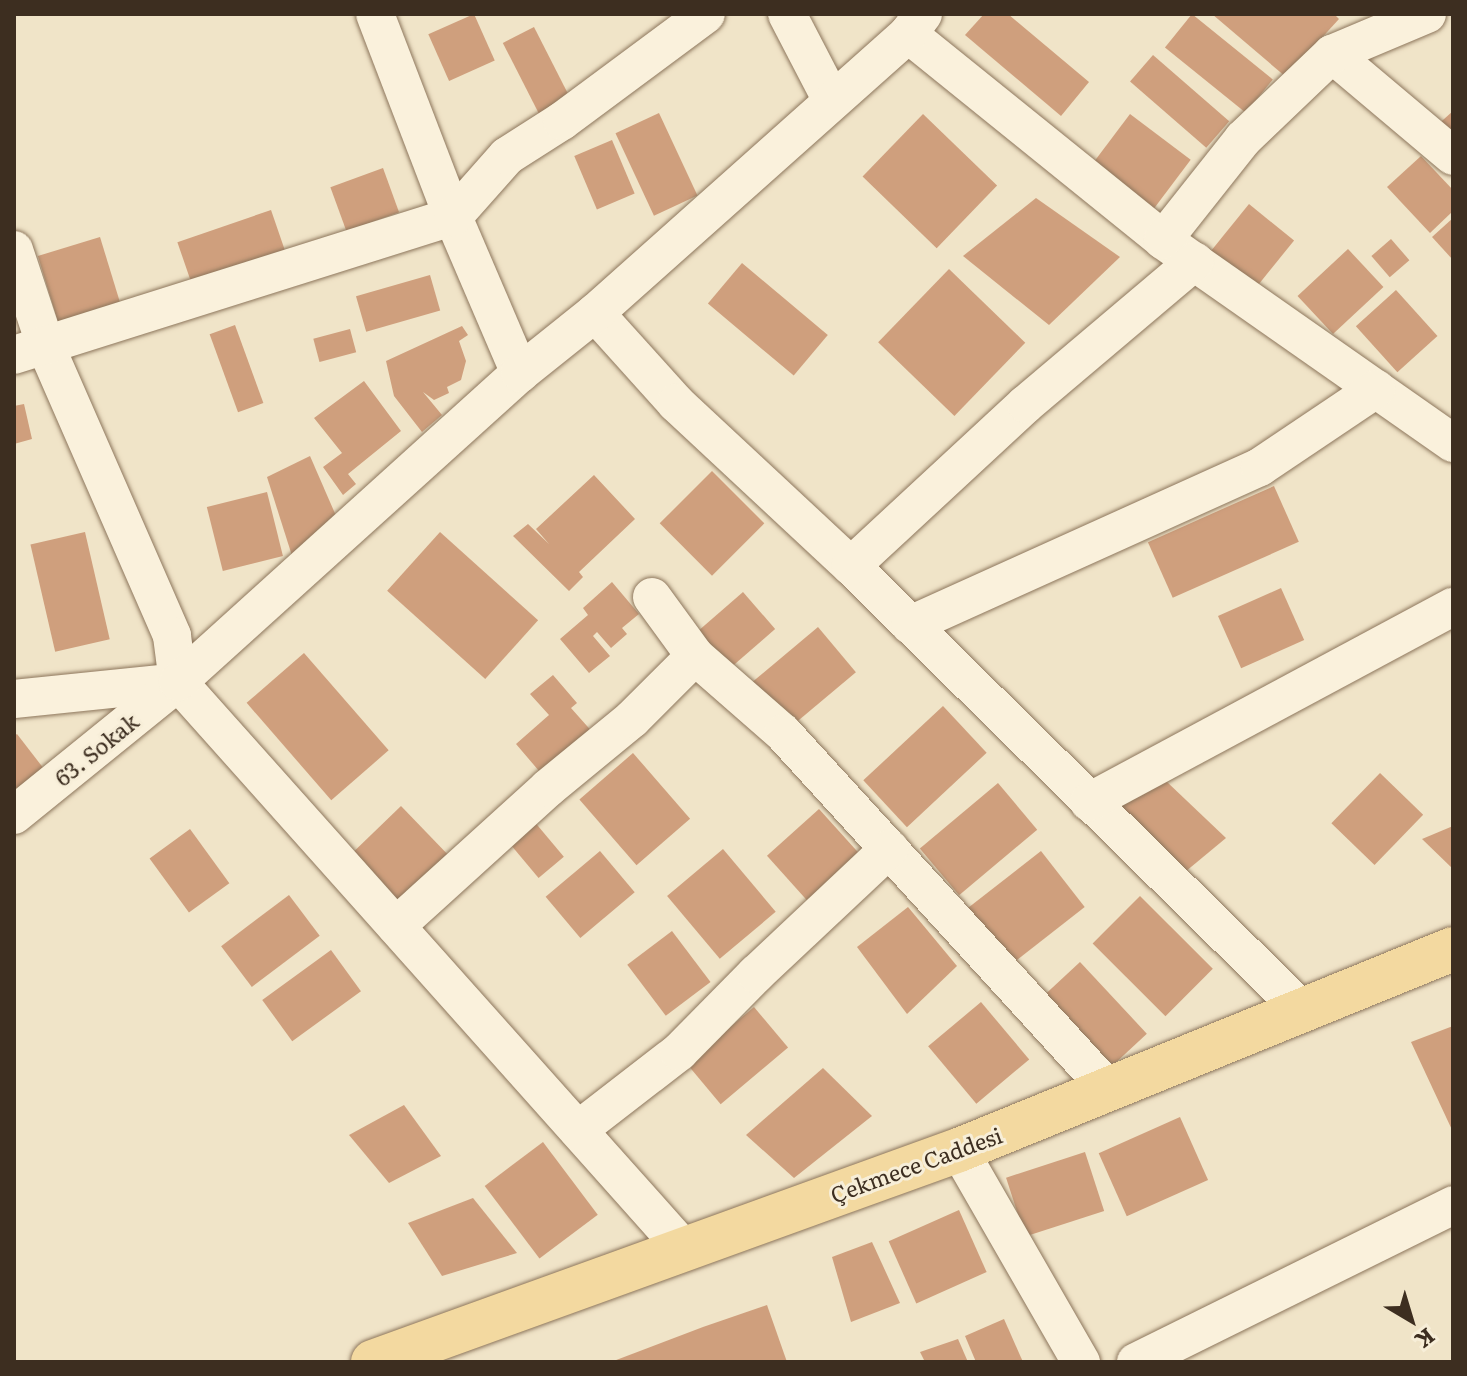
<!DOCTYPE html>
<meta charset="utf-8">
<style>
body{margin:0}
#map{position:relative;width:1467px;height:1376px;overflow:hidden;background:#f0e4c8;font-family:Literata,serif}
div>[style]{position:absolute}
.building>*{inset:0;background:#cf9f7d;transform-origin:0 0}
.roads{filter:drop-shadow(0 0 2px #8d765c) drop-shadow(0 0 2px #8d765c)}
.minor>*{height:38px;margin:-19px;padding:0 19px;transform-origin:19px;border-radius:19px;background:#faf1dc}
.major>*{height:44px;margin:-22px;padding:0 22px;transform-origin:22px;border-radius:22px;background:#f3d9a0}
span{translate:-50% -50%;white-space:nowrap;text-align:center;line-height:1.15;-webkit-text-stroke:6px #f7eed8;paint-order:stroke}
.street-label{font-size:22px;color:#3d2e20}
.frame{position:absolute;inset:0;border:16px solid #3d2e20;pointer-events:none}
.north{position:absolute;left:1371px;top:1280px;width:80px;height:80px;-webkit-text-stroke:6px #f7eed8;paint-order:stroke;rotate:142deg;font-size:22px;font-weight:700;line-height:32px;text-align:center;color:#3d2e20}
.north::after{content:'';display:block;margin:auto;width:28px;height:36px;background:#3d2e20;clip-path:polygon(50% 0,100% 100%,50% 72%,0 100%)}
</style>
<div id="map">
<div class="building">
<i style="left:474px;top:14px;width:51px;height:50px;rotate:66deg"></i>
<i style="clip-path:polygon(984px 14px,1008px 14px,1089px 82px,1061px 116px,965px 35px)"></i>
<i style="left:1192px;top:14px;width:104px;height:43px;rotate:39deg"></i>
<i style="clip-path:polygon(1212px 14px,1334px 14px,1339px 19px,1286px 77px)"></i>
<i style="left:534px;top:27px;width:83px;height:35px;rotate:63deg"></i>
<i style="left:1153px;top:55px;width:101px;height:35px;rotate:41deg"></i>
<i style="clip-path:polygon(1453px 111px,1453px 146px,1434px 128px)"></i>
<i style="left:659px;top:113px;width:91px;height:48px;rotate:65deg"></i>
<i style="left:923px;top:114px;width:103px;height:87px;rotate:44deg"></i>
<i style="left:1130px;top:114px;width:76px;height:71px;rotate:37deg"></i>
<i style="left:612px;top:140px;width:58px;height:41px;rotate:67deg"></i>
<i style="clip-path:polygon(1421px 156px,1453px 190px,1453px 211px,1430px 233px,1387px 187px)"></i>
<i style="left:383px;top:168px;width:47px;height:56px;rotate:70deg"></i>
<i style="clip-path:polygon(1036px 198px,1120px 257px,1049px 325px,963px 256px)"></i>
<i style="left:1249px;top:204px;width:58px;height:70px;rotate:39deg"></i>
<i style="left:271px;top:210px;width:61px;height:99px;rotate:71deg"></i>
<i style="clip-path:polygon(1453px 218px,1453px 260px,1432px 237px)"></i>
<i style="left:100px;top:237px;width:79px;height:65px;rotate:73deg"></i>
<i style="left:1391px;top:239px;width:28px;height:26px;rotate:49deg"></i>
<i style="left:1348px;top:249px;width:52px;height:69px;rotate:47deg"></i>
<i style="left:742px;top:263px;width:112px;height:53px;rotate:40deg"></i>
<i style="left:949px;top:269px;width:106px;height:102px;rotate:44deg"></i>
<i style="left:430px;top:275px;width:37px;height:77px;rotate:74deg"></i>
<i style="left:1396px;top:290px;width:62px;height:54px;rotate:48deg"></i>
<i style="left:235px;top:325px;width:83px;height:27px;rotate:70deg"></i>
<i style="clip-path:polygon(462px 326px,468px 335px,459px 341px,466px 361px,461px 380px,447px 387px,449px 393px,434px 400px,423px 392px,442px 415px,422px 432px,394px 396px,386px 361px)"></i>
<i style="left:350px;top:329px;width:24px;height:38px;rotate:75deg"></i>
<i style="clip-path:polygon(364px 381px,401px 431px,348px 474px,356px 484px,343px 495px,323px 467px,342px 453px,314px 418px)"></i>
<i style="clip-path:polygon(24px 404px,32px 439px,14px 444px,14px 406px)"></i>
<i style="clip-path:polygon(310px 456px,340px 525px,294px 562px,267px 477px)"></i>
<i style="left:712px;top:471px;width:74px;height:74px;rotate:45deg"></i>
<i style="clip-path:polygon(594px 475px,635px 519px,579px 572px,583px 577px,569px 591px,513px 536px,528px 524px,549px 544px,536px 529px)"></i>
<i style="left:1274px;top:486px;width:61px;height:138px;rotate:66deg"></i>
<i style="left:267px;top:492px;width:66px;height:62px;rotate:76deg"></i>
<i style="left:85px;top:532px;width:110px;height:56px;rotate:77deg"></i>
<i style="left:440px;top:532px;width:132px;height:79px;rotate:42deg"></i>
<i style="clip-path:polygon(612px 582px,639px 614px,622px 628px,627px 634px,611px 648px,597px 632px,593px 636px,610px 656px,589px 673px,560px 639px,588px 615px,583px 608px)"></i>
<i style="left:1281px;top:588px;width:57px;height:69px;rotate:66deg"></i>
<i style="left:743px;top:592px;width:49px;height:69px;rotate:49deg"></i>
<i style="left:818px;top:627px;width:59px;height:95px;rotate:50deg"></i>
<i style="left:304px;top:653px;width:129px;height:76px;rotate:49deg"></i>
<i style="clip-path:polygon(553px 675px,577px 703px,571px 708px,595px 735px,545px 778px,516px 744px,549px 715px,530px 694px)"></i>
<i style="left:943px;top:706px;width:64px;height:109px;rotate:47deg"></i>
<i style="clip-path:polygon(17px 734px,51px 778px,14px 807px,14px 736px)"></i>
<i style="left:633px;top:753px;width:87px;height:71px;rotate:49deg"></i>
<i style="left:1380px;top:773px;width:60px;height:70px;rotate:44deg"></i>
<i style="clip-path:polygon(1166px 781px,1226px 838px,1185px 872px,1119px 806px)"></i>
<i style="left:998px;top:783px;width:61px;height:102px;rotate:50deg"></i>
<i style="left:401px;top:806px;width:77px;height:72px;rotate:46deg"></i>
<i style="left:819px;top:809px;width:62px;height:70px;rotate:48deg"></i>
<i style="left:533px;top:820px;width:48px;height:33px;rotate:50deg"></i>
<i style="clip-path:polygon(1453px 826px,1453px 869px,1422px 839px)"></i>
<i style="left:190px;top:829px;width:67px;height:50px;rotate:54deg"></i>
<i style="left:723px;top:849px;width:82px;height:73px;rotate:50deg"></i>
<i style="left:600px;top:851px;width:54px;height:71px;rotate:50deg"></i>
<i style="left:1041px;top:851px;width:71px;height:96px;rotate:52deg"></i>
<i style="left:289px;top:895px;width:51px;height:85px;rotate:53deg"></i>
<i style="left:1140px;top:896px;width:103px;height:67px;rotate:45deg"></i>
<i style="clip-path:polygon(908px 907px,957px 966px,907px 1014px,857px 947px)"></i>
<i style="left:672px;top:931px;width:64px;height:56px;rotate:53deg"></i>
<i style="left:331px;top:950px;width:51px;height:85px;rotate:54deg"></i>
<i style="left:1080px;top:962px;width:98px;height:57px;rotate:47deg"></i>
<i style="left:981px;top:1002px;width:75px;height:69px;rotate:50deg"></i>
<i style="left:754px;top:1007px;width:53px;height:88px;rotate:50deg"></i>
<i style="clip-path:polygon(1453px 1026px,1453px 1132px,1411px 1042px)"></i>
<i style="clip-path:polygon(823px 1068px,872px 1116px,794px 1178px,746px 1135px)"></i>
<i style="clip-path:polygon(404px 1105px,441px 1156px,389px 1183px,349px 1135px)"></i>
<i style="left:1180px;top:1117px;width:69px;height:89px;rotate:66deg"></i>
<i style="left:543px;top:1142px;width:91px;height:73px;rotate:53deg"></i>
<i style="left:1085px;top:1152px;width:62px;height:83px;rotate:72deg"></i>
<i style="clip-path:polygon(473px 1198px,517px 1253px,442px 1276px,408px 1223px)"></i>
<i style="left:959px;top:1210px;width:68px;height:77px;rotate:66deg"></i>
<i style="clip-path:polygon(872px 1242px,900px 1303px,851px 1322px,832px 1257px)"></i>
<i style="clip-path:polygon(767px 1305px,787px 1362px,611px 1362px,703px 1327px)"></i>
<i style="clip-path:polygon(1004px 1319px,1023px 1362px,976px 1362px,965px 1336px)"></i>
<i style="clip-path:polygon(958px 1339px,968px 1362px,925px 1362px,920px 1352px)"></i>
</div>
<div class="roads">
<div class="minor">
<i style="left:375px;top:14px;width:217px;rotate:69deg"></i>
<i style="left:453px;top:217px;width:170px;rotate:66.8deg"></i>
<i style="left:787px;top:14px;width:96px;rotate:62.6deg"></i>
<i style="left:908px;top:34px;width:328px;rotate:38.9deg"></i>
<i style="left:1163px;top:240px;width:354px;rotate:35deg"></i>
<i style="left:1332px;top:54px;width:158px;rotate:40.1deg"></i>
<i style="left:1163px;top:240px;width:129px;rotate:-51.6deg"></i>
<i style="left:1243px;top:139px;width:123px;rotate:-43.7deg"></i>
<i style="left:1332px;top:54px;width:103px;rotate:-22.8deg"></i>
<i style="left:14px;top:250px;width:102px;rotate:71.7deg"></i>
<i style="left:46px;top:347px;width:315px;rotate:66.4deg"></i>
<i style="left:172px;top:636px;width:46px;rotate:82.6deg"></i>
<i style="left:178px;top:682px;width:759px;rotate:48.26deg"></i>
<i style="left:595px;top:313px;width:121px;rotate:48deg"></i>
<i style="left:676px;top:403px;width:239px;rotate:43deg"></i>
<i style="left:851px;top:566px;width:633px;rotate:44.55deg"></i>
<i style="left:14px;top:355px;width:460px;rotate:-17.5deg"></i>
<i style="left:453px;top:217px;width:81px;rotate:-48.5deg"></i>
<i style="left:507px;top:156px;width:65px;rotate:-32.5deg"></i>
<i style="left:562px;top:121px;width:179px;rotate:-36.6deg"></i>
<i style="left:851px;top:566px;width:238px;rotate:-42.8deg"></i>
<i style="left:1026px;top:404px;width:221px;rotate:-40.2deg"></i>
<i style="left:652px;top:597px;width:73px;rotate:53.9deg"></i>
<i style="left:695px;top:656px;width:117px;rotate:41.2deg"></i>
<i style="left:783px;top:733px;width:481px;rotate:47.6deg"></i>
<i style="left:910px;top:625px;width:384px;rotate:-24.3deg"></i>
<i style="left:1260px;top:467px;width:140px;rotate:-33.9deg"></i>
<i style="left:14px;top:699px;width:165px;rotate:-5.9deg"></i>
<i style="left:1089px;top:802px;width:413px;rotate:-28.2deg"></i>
<i style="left:14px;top:815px;width:211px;rotate:-39deg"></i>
<i style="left:178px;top:682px;width:461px;rotate:-42.1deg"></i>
<i style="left:520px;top:373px;width:96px;rotate:-38.7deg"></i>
<i style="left:595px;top:313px;width:419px;rotate:-41.7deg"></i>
<i style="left:908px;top:34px;width:25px;rotate:-53deg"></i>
<i style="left:396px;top:926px;width:205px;rotate:-42.2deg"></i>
<i style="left:548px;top:788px;width:109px;rotate:-39.4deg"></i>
<i style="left:632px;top:719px;width:89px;rotate:-45deg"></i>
<i style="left:578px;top:1130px;width:128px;rotate:-37.7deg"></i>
<i style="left:679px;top:1052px;width:110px;rotate:-45.4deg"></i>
<i style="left:756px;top:974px;width:183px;rotate:-43.2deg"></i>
<i style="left:959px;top:1150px;width:245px;rotate:60.1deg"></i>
<i style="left:1136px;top:1362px;width:354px;rotate:-26.3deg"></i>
</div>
<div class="major">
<i style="left:373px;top:1362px;width:623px;rotate:-19.89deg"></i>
<i style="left:959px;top:1150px;width:533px;rotate:-22.14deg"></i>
</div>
</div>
<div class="street-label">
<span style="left:96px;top:749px;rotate:-39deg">63. Sokak</span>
<span style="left:916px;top:1164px;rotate:-20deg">Çekmece Caddesi</span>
</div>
<div class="frame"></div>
<div class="north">K</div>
</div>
